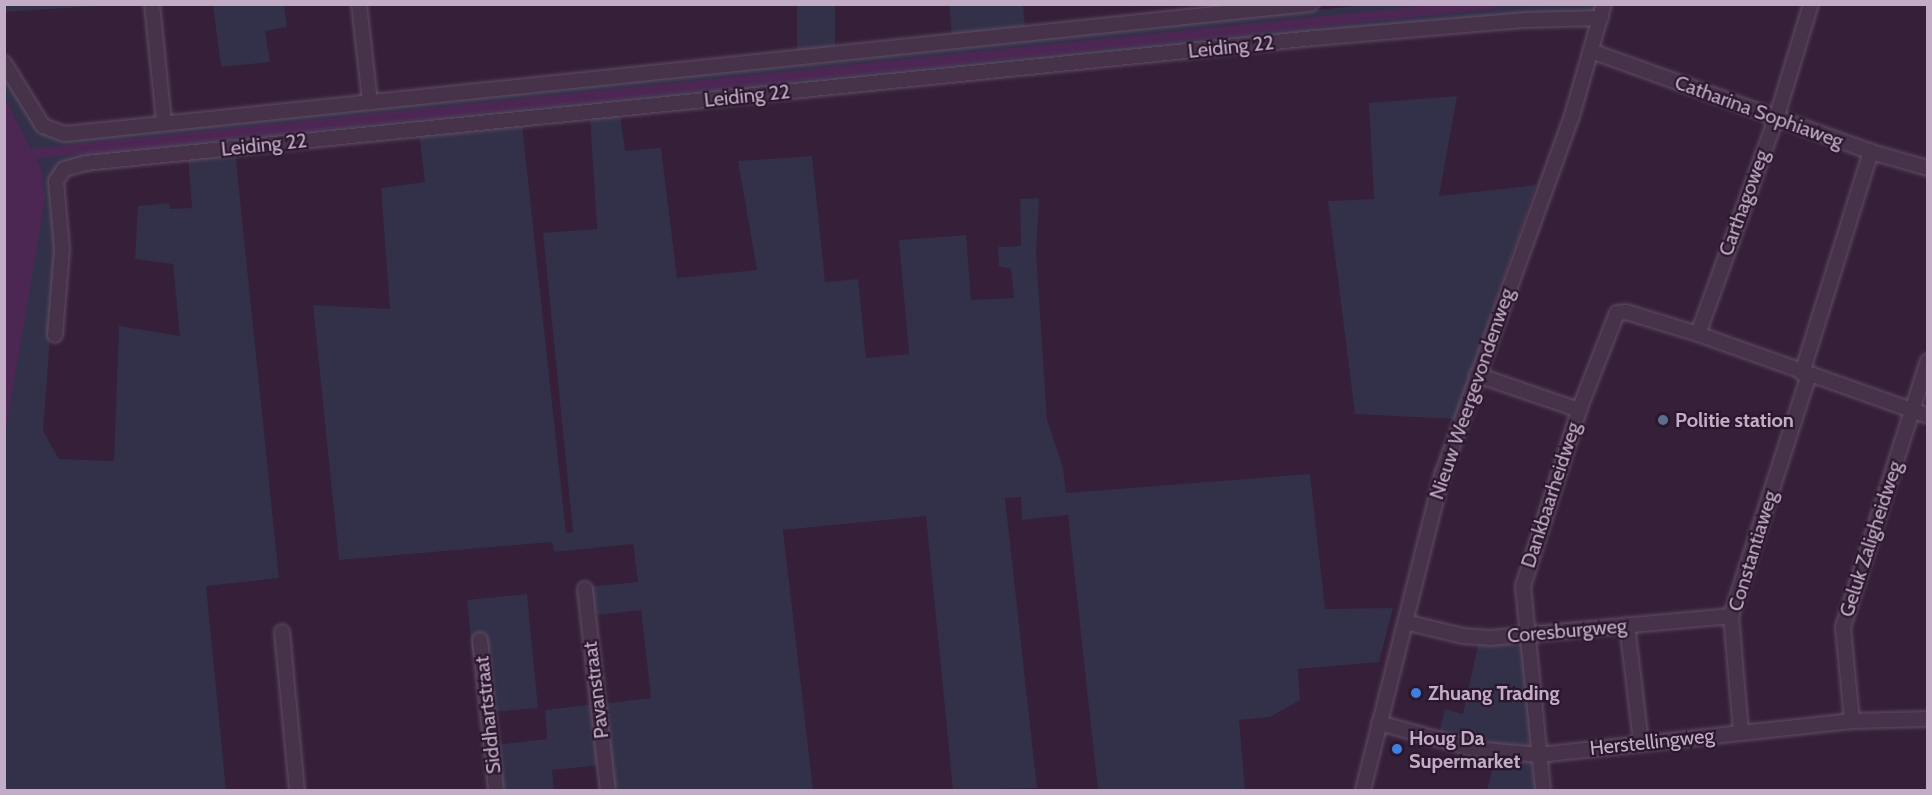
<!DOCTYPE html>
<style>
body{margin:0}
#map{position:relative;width:1932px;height:795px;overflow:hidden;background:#351f39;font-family:Cabin,sans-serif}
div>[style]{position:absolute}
.green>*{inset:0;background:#333049;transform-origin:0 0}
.water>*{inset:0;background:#4d2754}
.canal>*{height:10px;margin:-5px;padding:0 5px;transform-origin:5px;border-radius:5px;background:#4d2754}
.roads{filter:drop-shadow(0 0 2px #614d64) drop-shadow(0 0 2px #614d64)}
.minor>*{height:14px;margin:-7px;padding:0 7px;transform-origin:7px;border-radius:7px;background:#46334a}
.dots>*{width:16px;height:16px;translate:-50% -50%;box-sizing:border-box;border:3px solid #2b182e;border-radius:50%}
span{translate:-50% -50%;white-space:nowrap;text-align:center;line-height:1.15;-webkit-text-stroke:4.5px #2b182e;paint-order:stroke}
.street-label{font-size:20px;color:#c3adc6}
.poi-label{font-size:20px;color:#c3adc6;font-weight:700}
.left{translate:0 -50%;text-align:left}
.frame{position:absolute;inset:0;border:6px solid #c3adc6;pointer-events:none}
</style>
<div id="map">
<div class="green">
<i style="clip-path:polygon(5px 4px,111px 4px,111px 5px,5px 12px)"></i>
<i style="clip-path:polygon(213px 5px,284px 5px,287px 27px,265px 31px,270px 62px,221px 67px)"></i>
<i style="left:797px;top:5px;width:38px;height:49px"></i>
<i style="clip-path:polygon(949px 5px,1023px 5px,1025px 29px,952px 36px)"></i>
<i style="clip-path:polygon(1366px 5px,1596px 5px,1594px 11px,1581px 16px,1526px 13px,63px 166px,43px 431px,59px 459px,114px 461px,119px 326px,180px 336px,173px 264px,135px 259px,138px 206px,169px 203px,170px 209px,192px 208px,188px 156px,235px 151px,279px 578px,206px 586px,226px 790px,5px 790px,5px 434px,41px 168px,5px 98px,4px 70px,43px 133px,57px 139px)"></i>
<i style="clip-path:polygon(1457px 96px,1439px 196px,1536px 185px,1455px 419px,1355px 414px,1328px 201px,1374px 199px,1369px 103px)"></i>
<i style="clip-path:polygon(620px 114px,625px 151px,661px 148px,677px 278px,757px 270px,738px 161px,812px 156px,825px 282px,858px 279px,866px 358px,909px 354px,899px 240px,966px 235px,971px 300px,1014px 298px,1011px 269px,999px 266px,998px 247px,1021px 246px,1020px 199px,1039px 198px,1036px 252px,1047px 420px,1063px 468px,1066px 493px,1310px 474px,1325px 609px,1393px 608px,1379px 662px,1298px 669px,1300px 700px,1270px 717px,1239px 720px,1245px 790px,1098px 790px,1068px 515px,1022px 520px,1021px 497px,1005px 498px,1037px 788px,953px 790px,926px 516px,783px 530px,813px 790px,610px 790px,601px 704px,651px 698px,641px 610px,597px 615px,596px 606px,589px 607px,587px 587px,638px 582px,633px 544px,554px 552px,552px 542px,339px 560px,313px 305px,390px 309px,381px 188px,425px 182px,419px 133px,522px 124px,566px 533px,573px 532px,543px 233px,597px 229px,590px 117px)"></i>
<i style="clip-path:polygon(527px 594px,538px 708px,492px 712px,486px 658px,473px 659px,467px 600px)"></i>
<i style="clip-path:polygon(1479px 641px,1522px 646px,1534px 742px,1528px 750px,1515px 752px,1439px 734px,1445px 709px,1463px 714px)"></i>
<i style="clip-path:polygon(595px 704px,601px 765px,552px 770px,554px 790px,500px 790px,496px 745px,547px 739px,545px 710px)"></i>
<i style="clip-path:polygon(1496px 756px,1530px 759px,1540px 790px,1487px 790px)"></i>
</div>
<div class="water">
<i style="clip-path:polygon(5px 98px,41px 168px,45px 198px,5px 434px)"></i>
</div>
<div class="canal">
<i style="left:22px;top:155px;width:1477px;rotate:-5.87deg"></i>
</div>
<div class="roads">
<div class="minor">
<i style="left:152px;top:4px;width:119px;rotate:84.2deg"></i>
<i style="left:359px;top:4px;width:99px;rotate:83.6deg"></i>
<i style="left:1591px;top:51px;width:298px;rotate:19.8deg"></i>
<i style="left:1871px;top:152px;width:59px;rotate:15.7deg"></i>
<i style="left:4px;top:63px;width:74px;rotate:58.2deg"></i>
<i style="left:43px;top:126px;width:23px;rotate:20deg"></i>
<i style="left:65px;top:134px;width:1253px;rotate:-5.96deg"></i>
<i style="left:1698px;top:334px;width:229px;rotate:-70.1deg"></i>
<i style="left:1776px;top:119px;width:120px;rotate:-73.1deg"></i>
<i style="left:55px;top:335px;width:86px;rotate:-85.3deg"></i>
<i style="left:62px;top:249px;width:68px;rotate:-95deg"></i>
<i style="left:56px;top:181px;width:14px;rotate:-56deg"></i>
<i style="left:64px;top:169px;width:23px;rotate:-15deg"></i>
<i style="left:86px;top:163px;width:1235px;rotate:-5.81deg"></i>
<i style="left:1315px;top:38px;width:212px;rotate:-4.9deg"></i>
<i style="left:1526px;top:20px;width:75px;rotate:-1.5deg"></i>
<i style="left:1802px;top:373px;width:232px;rotate:-72.7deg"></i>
<i style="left:1477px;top:375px;width:108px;rotate:18.9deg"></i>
<i style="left:585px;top:589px;width:202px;rotate:83.5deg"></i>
<i style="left:1405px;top:622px;width:60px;rotate:13.6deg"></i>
<i style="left:1463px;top:636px;width:27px;rotate:4deg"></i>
<i style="left:1490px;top:638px;width:242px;rotate:-5.2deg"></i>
<i style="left:1627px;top:625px;width:119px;rotate:83.2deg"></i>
<i style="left:282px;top:632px;width:159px;rotate:84.6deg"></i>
<i style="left:480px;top:640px;width:151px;rotate:83.9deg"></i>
<i style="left:1852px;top:721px;width:94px;rotate:-95.5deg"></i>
<i style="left:1843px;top:627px;width:279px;rotate:-72.3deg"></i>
<i style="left:1379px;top:723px;width:99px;rotate:15.2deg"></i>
<i style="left:1475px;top:749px;width:64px;rotate:5.4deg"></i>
<i style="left:1539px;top:755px;width:315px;rotate:-6.2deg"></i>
<i style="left:1852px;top:721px;width:76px;rotate:-1.5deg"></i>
<i style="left:1741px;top:732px;width:116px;rotate:-94.9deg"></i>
<i style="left:1731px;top:616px;width:253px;rotate:-72.1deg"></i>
<i style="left:1363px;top:790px;width:325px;rotate:-75.9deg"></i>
<i style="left:1442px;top:475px;width:382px;rotate:-70.1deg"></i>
<i style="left:1572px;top:116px;width:116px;rotate:-74.1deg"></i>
<i style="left:1543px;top:790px;width:205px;rotate:-95.6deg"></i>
<i style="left:1523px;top:586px;width:185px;rotate:-72.3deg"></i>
<i style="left:1579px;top:410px;width:104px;rotate:-68.6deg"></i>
<i style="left:1617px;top:313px;width:9px;rotate:-6deg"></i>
<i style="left:1626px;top:312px;width:75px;rotate:17deg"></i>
<i style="left:1698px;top:334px;width:244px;rotate:19.6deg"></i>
</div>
</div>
<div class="dots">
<i style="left:1663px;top:420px;background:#5c6f8a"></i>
<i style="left:1416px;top:693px;background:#3f7fe0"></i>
<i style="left:1397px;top:749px;background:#3f7fe0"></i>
</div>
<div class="street-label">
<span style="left:1231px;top:47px;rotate:-6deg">Leiding 22</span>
<span style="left:747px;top:96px;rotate:-6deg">Leiding 22</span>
<span style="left:1759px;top:112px;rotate:20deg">Catharina Sophiaweg</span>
<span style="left:264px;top:145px;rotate:-6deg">Leiding 22</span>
<span style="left:1744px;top:203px;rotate:-70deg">Carthagoweg</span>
<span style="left:1472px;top:394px;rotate:-71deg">Nieuw Weergevondenweg</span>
<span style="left:1551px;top:495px;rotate:-72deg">Dankbaarheidweg</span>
<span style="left:1871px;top:539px;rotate:-72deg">Geluk Zaligheidweg</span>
<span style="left:1753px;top:551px;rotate:-73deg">Constantiaweg</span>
<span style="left:1567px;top:631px;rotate:-5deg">Coresburgweg</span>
<span style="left:596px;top:690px;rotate:-97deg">Pavanstraat</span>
<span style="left:488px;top:715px;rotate:-96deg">Siddhartstraat</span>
<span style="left:1652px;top:742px;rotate:-6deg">Herstellingweg</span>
</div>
<div class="poi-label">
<span class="left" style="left:1675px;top:420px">Politie station</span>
<span class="left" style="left:1428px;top:693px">Zhuang Trading</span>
<span class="left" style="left:1409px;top:750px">Houg Da<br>Supermarket</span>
</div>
<div class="frame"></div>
</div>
